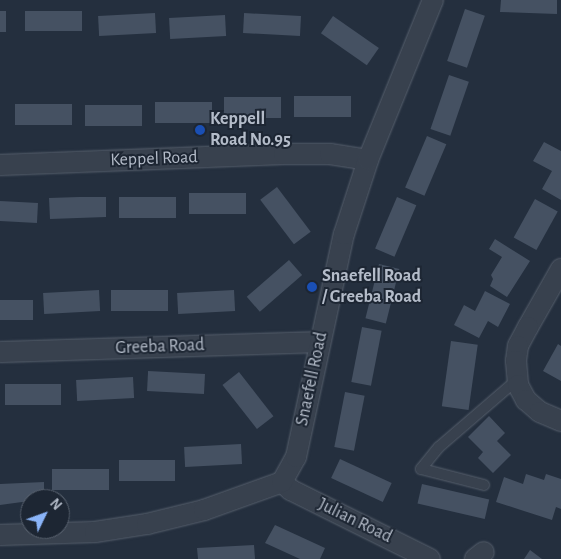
<!DOCTYPE html>
<style>
body{margin:0}
#map{position:relative;width:561px;height:559px;overflow:hidden;background:#242f3e;font-family:"Alegreya Sans",sans-serif}
div>[style]{position:absolute}
.building>*{inset:0;background:#455162;transform-origin:0 0}
.roads{filter:drop-shadow(0 0 1px #565f6c) drop-shadow(0 0 1px #565f6c)}
.service>*{height:10px;margin:-5px;padding:0 5px;transform-origin:5px;border-radius:5px;background:#38414e}
.minor>*{height:20px;margin:-10px;padding:0 10px;transform-origin:10px;border-radius:10px;background:#38414e}
.dots>*{width:14px;height:14px;translate:-50% -50%;box-sizing:border-box;border:2px solid #1d2633;border-radius:50%}
span{translate:-50% -50%;white-space:nowrap;text-align:center;line-height:1.15;-webkit-text-stroke:4px #1d2633;paint-order:stroke}
.poi-label{font-size:18px;color:#b4bcc9;font-weight:700}
.left{translate:0 -50%;text-align:left}
.street-label{font-size:18px;color:#b4bcc9}
.north{position:absolute;left:20px;top:489px;width:50px;height:50px;box-sizing:border-box;background:#1d2633;border:1px solid #59626f;border-radius:50%;rotate:48deg;font-size:14px;font-weight:700;line-height:20px;text-align:center;color:#b4bcc9}
.north::after{content:'';display:block;margin:auto;width:18px;height:22px;background:#8ab4f8;clip-path:polygon(50% 0,100% 100%,50% 72%,0 100%)}
</style>
<div id="map">
<div class="building">
<i style="clip-path:polygon(501px 0,557px 0,557px 14px,500px 12px)"></i>
<i style="left:465px;top:9px;width:21px;height:55px;rotate:19deg"></i>
<i style="left:0;top:11px;width:6px;height:21px"></i>
<i style="left:82px;top:11px;width:20px;height:57px;rotate:90deg"></i>
<i style="left:155px;top:13px;width:20px;height:57px;rotate:87deg"></i>
<i style="left:225px;top:15px;width:21px;height:56px;rotate:87deg"></i>
<i style="left:301px;top:16px;width:20px;height:57px;rotate:93deg"></i>
<i style="left:333px;top:16px;width:56px;height:21px;rotate:35deg"></i>
<i style="left:449px;top:75px;width:21px;height:57px;rotate:19deg"></i>
<i style="left:351px;top:96px;width:21px;height:57px;rotate:90deg"></i>
<i style="left:281px;top:97px;width:21px;height:57px;rotate:90deg"></i>
<i style="left:212px;top:102px;width:21px;height:57px;rotate:90deg"></i>
<i style="left:72px;top:104px;width:21px;height:57px;rotate:90deg"></i>
<i style="left:142px;top:105px;width:21px;height:57px;rotate:90deg"></i>
<i style="left:427px;top:136px;width:21px;height:56px;rotate:23deg"></i>
<i style="clip-path:polygon(544px 142px,561px 151px,561px 200px,542px 189px,552px 171px,533px 161px)"></i>
<i style="left:277px;top:187px;width:56px;height:21px;rotate:53deg"></i>
<i style="left:246px;top:193px;width:21px;height:57px;rotate:90deg"></i>
<i style="clip-path:polygon(79px 197px,106px 197px,106px 217px,50px 219px,49px 198px)"></i>
<i style="left:176px;top:197px;width:21px;height:57px;rotate:90deg"></i>
<i style="left:397px;top:197px;width:21px;height:56px;rotate:23deg"></i>
<i style="left:535px;top:199px;width:26px;height:44px;rotate:29deg"></i>
<i style="left:38px;top:203px;width:20px;height:38px;rotate:93deg"></i>
<i style="clip-path:polygon(495px 239px,530px 261px,507px 297px,490px 286px,493px 279px,491px 275px,502px 257px,489px 249px)"></i>
<i style="left:289px;top:260px;width:20px;height:56px;rotate:49deg"></i>
<i style="left:379px;top:264px;width:21px;height:56px;rotate:14deg"></i>
<i style="left:99px;top:290px;width:21px;height:56px;rotate:87deg"></i>
<i style="left:168px;top:290px;width:21px;height:57px;rotate:90deg"></i>
<i style="left:234px;top:290px;width:21px;height:57px;rotate:87deg"></i>
<i style="clip-path:polygon(485px 291px,510px 304px,498px 327px,488px 321px,479px 338px,454px 325px,464px 305px,475px 311px)"></i>
<i style="left:33px;top:300px;width:20px;height:33px;rotate:90deg"></i>
<i style="left:362px;top:327px;width:20px;height:56px;rotate:11deg"></i>
<i style="left:451px;top:341px;width:27px;height:66px;rotate:8deg"></i>
<i style="clip-path:polygon(558px 344px,561px 346px,561px 381px,543px 371px)"></i>
<i style="left:239px;top:372px;width:56px;height:21px;rotate:52deg"></i>
<i style="left:205px;top:374px;width:20px;height:57px;rotate:93deg"></i>
<i style="left:133px;top:377px;width:21px;height:57px;rotate:87deg"></i>
<i style="left:61px;top:384px;width:21px;height:56px;rotate:90deg"></i>
<i style="left:345px;top:392px;width:20px;height:56px;rotate:11deg"></i>
<i style="clip-path:polygon(489px 416px,505px 433px,497px 441px,511px 455px,493px 473px,478px 458px,483px 452px,468px 437px)"></i>
<i style="left:241px;top:444px;width:20px;height:57px;rotate:87deg"></i>
<i style="left:340px;top:459px;width:57px;height:21px;rotate:25deg"></i>
<i style="left:175px;top:460px;width:21px;height:56px;rotate:90deg"></i>
<i style="left:109px;top:469px;width:21px;height:57px;rotate:90deg"></i>
<i style="clip-path:polygon(526px 474px,544px 480px,546px 474px,561px 479px,561px 509px,556px 507px,552px 520px,496px 502px,504px 477px,523px 484px)"></i>
<i style="clip-path:polygon(44px 482px,44px 499px,0 505px,0 484px)"></i>
<i style="left:422px;top:484px;width:69px;height:20px;rotate:13deg"></i>
<i style="clip-path:polygon(275px 525px,325px 548px,320px 559px,300px 559px,265px 543px)"></i>
<i style="clip-path:polygon(254px 545px,255px 559px,198px 559px,197px 548px)"></i>
<i style="clip-path:polygon(530px 550px,542px 559px,524px 559px)"></i>
</div>
<div class="roads">
<div class="service">
<i style="left:484px;top:485px;width:65px;rotate:-165.7deg"></i>
<i style="left:421px;top:469px;width:28px;rotate:-51deg"></i>
<i style="left:439px;top:447px;width:103px;rotate:-40.7deg"></i>
</div>
<div class="minor">
<i style="left:0;top:165px;width:284px;rotate:-2.2deg"></i>
<i style="left:284px;top:154px;width:46px"></i>
<i style="left:330px;top:154px;width:38px;rotate:9deg"></i>
<i style="left:561px;top:269px;width:67px;rotate:119.6deg"></i>
<i style="left:528px;top:327px;width:21px;rotate:118deg"></i>
<i style="left:518px;top:346px;width:15px;rotate:98deg"></i>
<i style="left:516px;top:361px;width:24px;rotate:85deg"></i>
<i style="left:518px;top:385px;width:17px;rotate:62deg"></i>
<i style="left:526px;top:400px;width:18px;rotate:41deg"></i>
<i style="left:540px;top:412px;width:23px;rotate:23deg"></i>
<i style="left:0;top:352px;width:320px;rotate:-1.8deg"></i>
<i style="left:282px;top:482px;width:12px;rotate:42deg"></i>
<i style="left:291px;top:490px;width:155px;rotate:26.4deg"></i>
<i style="left:0;top:535px;width:95px;rotate:-1.8deg"></i>
<i style="left:95px;top:532px;width:53px;rotate:-8.7deg"></i>
<i style="left:147px;top:524px;width:59px;rotate:-13.8deg"></i>
<i style="left:204px;top:510px;width:83px;rotate:-19.7deg"></i>
<i style="left:282px;top:482px;width:29px;rotate:-61deg"></i>
<i style="left:296px;top:457px;width:228px;rotate:-77.9deg"></i>
<i style="left:344px;top:234px;width:78px;rotate:-72deg"></i>
<i style="left:368px;top:160px;width:173px;rotate:-67.9deg"></i>
<i style="left:475px;top:559px;width:11px;rotate:-38deg"></i>
</div>
</div>
<div class="dots">
<i style="left:200px;top:130px;background:#1a4fb4"></i>
<i style="left:312px;top:287px;background:#1a4fb4"></i>
</div>
<div class="poi-label">
<span class="left" style="left:210px;top:130px">Keppell<br>Road No.95</span>
<span class="left" style="left:322px;top:287px">Snaefell Road<br>/ Greeba Road</span>
</div>
<div class="street-label">
<span style="left:154px;top:159px;rotate:-2deg">Keppel Road</span>
<span style="left:160px;top:347px;rotate:-2deg">Greeba Road</span>
<span style="left:312px;top:379px;rotate:-78deg">Snaefell Road</span>
<span style="left:355px;top:521px;rotate:26deg">Julian Road</span>
</div>
<div class="north">N</div>
</div>
